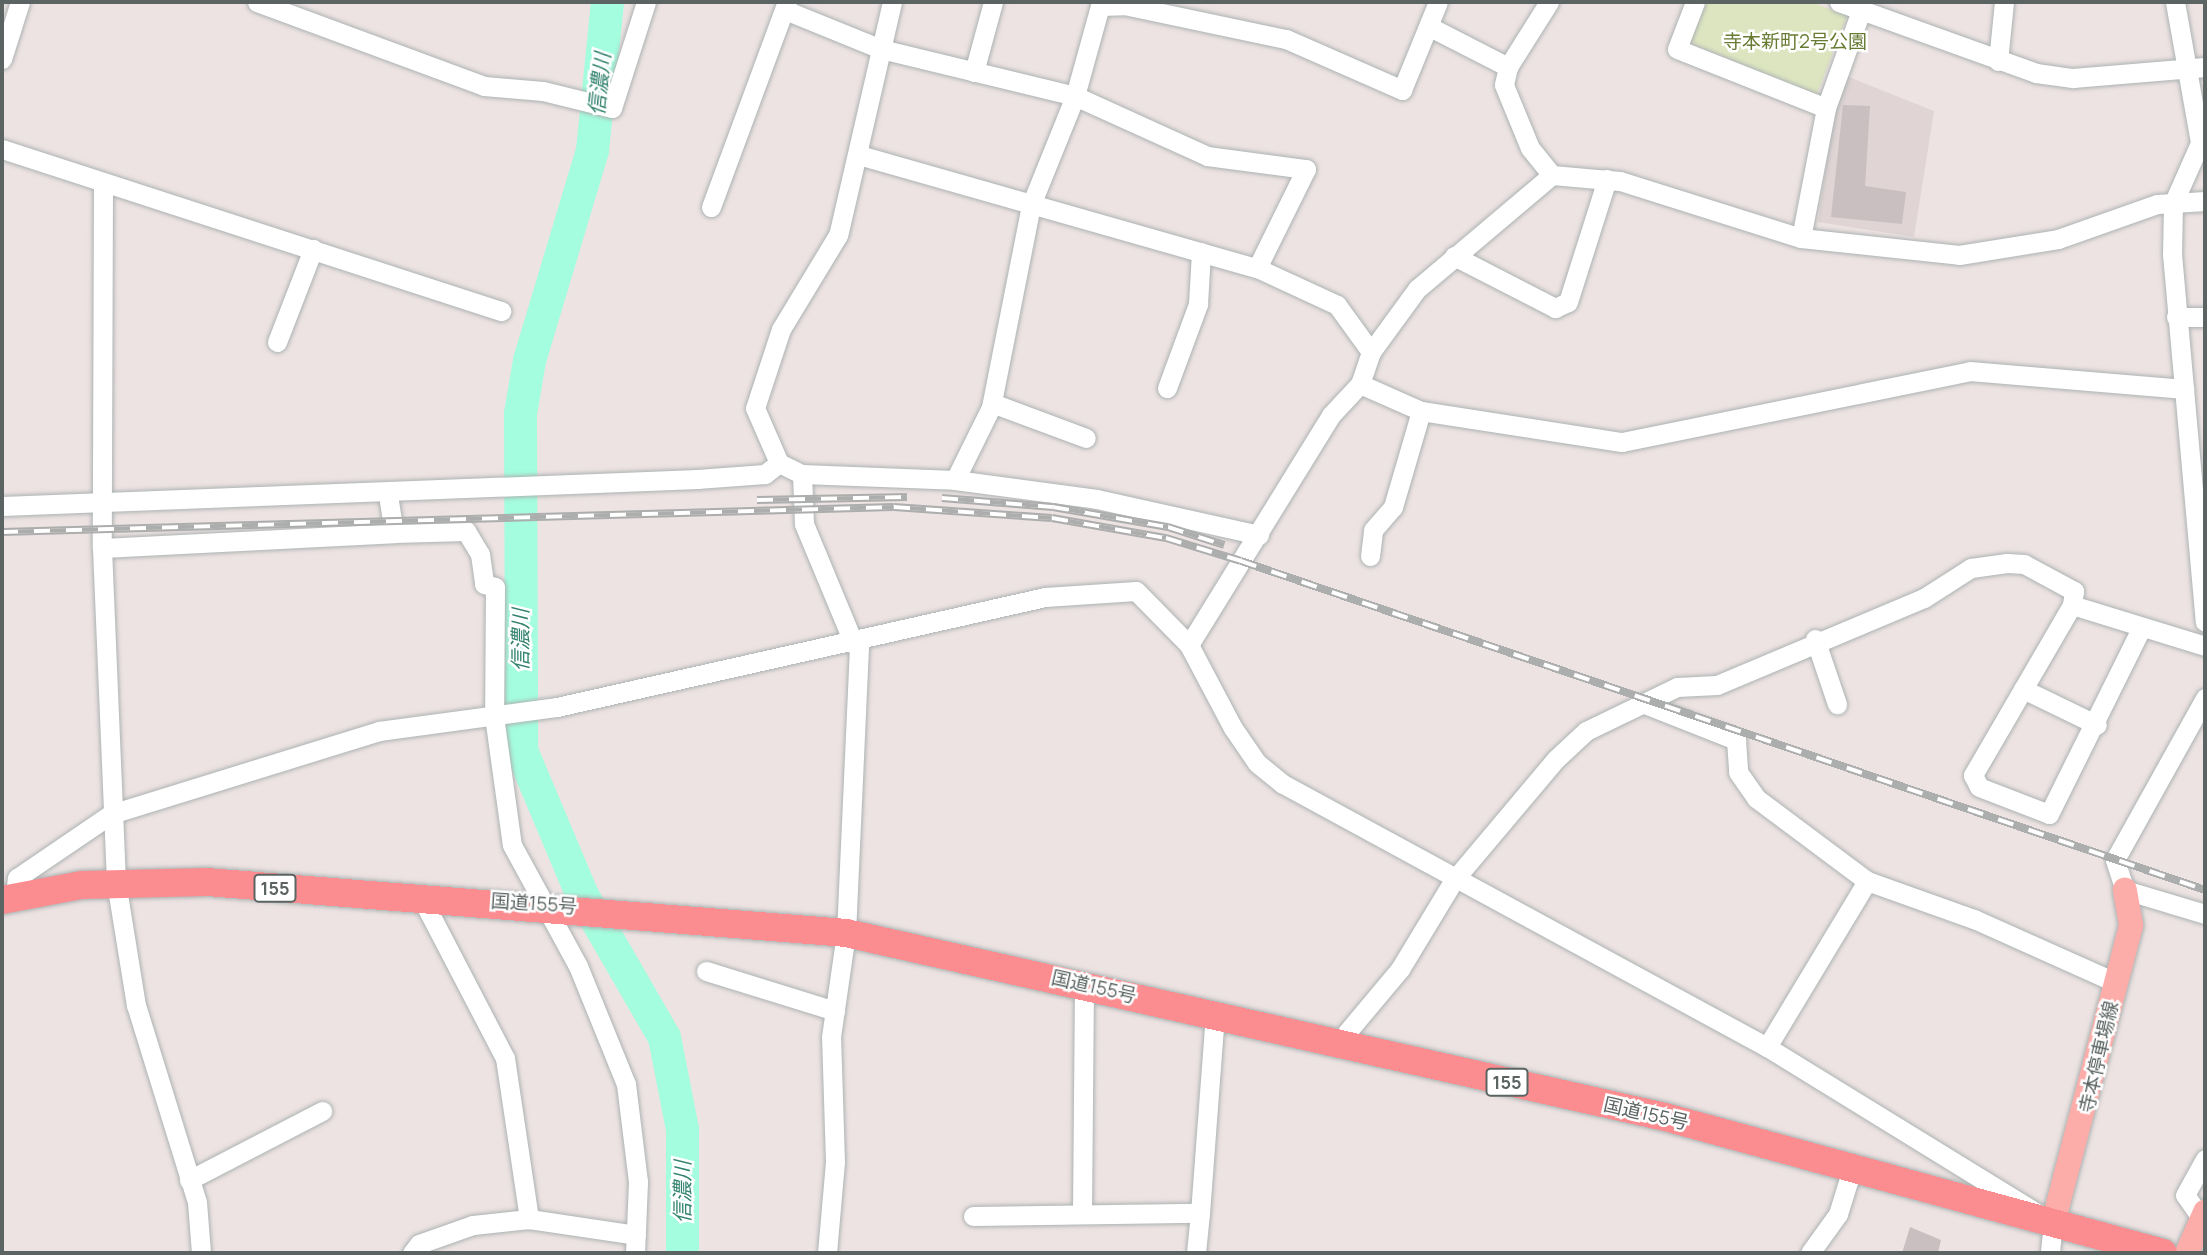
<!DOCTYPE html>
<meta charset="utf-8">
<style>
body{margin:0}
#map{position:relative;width:2207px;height:1255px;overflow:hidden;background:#eee3e3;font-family:Manrope,"Noto Sans JP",sans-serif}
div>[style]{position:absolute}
.education>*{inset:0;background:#e0d4d5}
.green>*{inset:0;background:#dde5c0}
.river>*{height:33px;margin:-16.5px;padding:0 16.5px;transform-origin:16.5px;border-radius:16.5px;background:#a4fdde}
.building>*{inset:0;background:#c9bfc1}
.roads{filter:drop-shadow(0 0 2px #acb3b2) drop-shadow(0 0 2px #acb3b2)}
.minor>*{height:19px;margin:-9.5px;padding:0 9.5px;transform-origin:9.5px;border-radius:9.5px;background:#fff}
.major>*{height:24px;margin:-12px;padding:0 12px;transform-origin:12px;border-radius:12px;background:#fdada9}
.highway>*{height:28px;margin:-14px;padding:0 14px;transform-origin:14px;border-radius:14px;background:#fb8d91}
.rail>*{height:8px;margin-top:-4px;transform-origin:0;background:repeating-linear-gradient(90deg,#fff 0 16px,#acaead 0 32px);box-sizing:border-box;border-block:2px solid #acaead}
span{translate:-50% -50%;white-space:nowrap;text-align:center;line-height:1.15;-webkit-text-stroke:5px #fff;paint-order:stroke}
.shield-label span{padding:2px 5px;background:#fff;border:2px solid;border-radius:5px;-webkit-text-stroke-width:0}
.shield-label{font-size:18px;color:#5b6462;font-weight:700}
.park-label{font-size:19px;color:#687b33}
.street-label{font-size:19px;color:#5b6462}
.water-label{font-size:21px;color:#33836e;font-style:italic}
.frame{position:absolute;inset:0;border:4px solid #5b6462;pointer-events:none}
</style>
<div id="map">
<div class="education">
<i style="clip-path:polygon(1846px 76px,1934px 111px,1914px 237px,1818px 222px,1835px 101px)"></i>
</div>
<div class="green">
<i style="clip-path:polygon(1707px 2px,1811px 2px,1847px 16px,1817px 94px,1695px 45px,1690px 40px)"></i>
</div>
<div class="river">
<i style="left:607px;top:2px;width:149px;rotate:95.8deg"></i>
<i style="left:592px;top:150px;width:219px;rotate:106.7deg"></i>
<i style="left:529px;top:360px;width:54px;rotate:99.6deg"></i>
<i style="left:520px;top:413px;width:337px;rotate:89.8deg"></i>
<i style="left:521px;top:750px;width:157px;rotate:67.2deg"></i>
<i style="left:582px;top:895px;width:164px;rotate:60deg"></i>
<i style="left:664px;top:1037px;width:94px;rotate:78.9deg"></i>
<i style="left:682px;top:1129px;width:124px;rotate:90deg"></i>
</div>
<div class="building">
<i style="clip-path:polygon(1843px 105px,1870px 106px,1865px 186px,1906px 192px,1902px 224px,1831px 217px)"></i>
<i style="clip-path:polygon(1910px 1227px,1941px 1240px,1938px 1253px,1902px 1253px)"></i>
</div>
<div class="roads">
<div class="minor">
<i style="left:257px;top:2px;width:242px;rotate:20.3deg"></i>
<i style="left:484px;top:86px;width:59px;rotate:4.8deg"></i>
<i style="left:543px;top:91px;width:71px;rotate:13.8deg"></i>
<i style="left:612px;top:108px;width:111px;rotate:-72.2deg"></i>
<i style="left:892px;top:2px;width:239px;rotate:103deg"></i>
<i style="left:838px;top:235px;width:110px;rotate:121.2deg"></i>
<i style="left:781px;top:329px;width:83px;rotate:108.2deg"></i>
<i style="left:755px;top:408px;width:60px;rotate:66.4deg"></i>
<i style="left:779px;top:463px;width:25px;rotate:26deg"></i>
<i style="left:802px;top:474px;width:153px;rotate:2.2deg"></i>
<i style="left:955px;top:480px;width:143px;rotate:7.6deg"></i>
<i style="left:1097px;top:499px;width:166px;rotate:12.5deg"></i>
<i style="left:1695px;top:2px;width:50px;rotate:111deg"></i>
<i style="left:1677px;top:49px;width:160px;rotate:21.6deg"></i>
<i style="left:1839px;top:2px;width:209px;rotate:19.8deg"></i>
<i style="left:2036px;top:73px;width:37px;rotate:8deg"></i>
<i style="left:2073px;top:78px;width:132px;rotate:-4.8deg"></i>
<i style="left:2175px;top:2px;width:143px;rotate:79.9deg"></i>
<i style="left:2200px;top:143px;width:67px;rotate:113.9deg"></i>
<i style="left:2173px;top:204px;width:50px;rotate:91.1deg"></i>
<i style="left:2172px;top:254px;width:369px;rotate:84.9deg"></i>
<i style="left:1100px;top:6px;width:24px;rotate:-2deg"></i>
<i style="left:1124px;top:5px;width:166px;rotate:11.9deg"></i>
<i style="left:1286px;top:39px;width:127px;rotate:23.7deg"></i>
<i style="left:1402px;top:90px;width:95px;rotate:-67.8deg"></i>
<i style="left:785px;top:10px;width:104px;rotate:22.1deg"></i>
<i style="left:881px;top:49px;width:200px;rotate:13.6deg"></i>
<i style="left:1075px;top:96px;width:145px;rotate:24.4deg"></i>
<i style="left:1207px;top:156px;width:100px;rotate:7.5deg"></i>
<i style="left:1306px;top:169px;width:110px;rotate:116.3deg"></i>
<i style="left:1430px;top:27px;width:88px;rotate:27.1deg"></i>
<i style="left:1508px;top:67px;width:18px;rotate:103deg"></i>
<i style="left:1504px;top:85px;width:68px;rotate:67.6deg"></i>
<i style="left:1530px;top:148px;width:35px;rotate:51deg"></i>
<i style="left:2px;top:59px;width:60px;rotate:-72.5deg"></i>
<i style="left:1998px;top:61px;width:59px;rotate:-84.2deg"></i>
<i style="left:1508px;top:67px;width:77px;rotate:-57.8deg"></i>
<i style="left:974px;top:72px;width:73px;rotate:-74.8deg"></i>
<i style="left:2px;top:149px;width:525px;rotate:17.99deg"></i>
<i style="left:859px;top:155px;width:414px;rotate:15.9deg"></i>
<i style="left:1257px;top:268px;width:88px;rotate:24.8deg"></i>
<i style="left:1337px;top:305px;width:58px;rotate:54.1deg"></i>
<i style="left:103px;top:186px;width:362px;rotate:90.2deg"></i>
<i style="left:102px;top:548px;width:334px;rotate:87.6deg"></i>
<i style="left:116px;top:882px;width:125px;rotate:80.8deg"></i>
<i style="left:136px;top:1005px;width:206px;rotate:72.8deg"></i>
<i style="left:197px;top:1202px;width:51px;rotate:85.5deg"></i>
<i style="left:711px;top:207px;width:219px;rotate:-69.7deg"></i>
<i style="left:1801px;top:238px;width:132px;rotate:-79.1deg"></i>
<i style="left:1826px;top:108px;width:103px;rotate:-70.2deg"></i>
<i style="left:1454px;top:256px;width:114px;rotate:27.2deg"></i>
<i style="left:1555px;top:308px;width:14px;rotate:-25deg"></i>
<i style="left:1568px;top:302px;width:129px;rotate:-72.4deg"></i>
<i style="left:2176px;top:317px;width:29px"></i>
<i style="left:277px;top:342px;width:100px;rotate:-68.8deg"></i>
<i style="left:1360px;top:384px;width:67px;rotate:23.9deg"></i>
<i style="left:1421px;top:411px;width:203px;rotate:8.8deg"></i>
<i style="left:1622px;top:442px;width:355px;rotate:-11.5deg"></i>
<i style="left:1970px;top:371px;width:215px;rotate:4.8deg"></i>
<i style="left:1167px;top:388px;width:90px;rotate:-69.7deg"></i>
<i style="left:1198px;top:304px;width:52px;rotate:-86.7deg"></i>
<i style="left:992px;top:403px;width:100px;rotate:20.4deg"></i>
<i style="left:802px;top:474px;width:50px;rotate:87.7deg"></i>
<i style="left:804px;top:524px;width:130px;rotate:67.4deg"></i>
<i style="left:955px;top:480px;width:81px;rotate:-63.7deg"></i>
<i style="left:991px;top:407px;width:206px;rotate:-78.8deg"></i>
<i style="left:1031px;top:205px;width:118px;rotate:-68deg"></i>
<i style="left:1075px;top:96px;width:98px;rotate:-74.5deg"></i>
<i style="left:388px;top:495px;width:38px;rotate:81deg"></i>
<i style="left:394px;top:533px;width:72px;rotate:-1.6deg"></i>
<i style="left:466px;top:531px;width:27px;rotate:59deg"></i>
<i style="left:480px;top:554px;width:30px;rotate:82deg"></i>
<i style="left:484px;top:584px;width:11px;rotate:15deg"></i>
<i style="left:495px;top:587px;width:129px;rotate:90.4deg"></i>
<i style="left:494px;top:716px;width:130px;rotate:82.1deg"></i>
<i style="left:512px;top:845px;width:138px;rotate:61.4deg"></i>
<i style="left:578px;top:966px;width:127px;rotate:67.9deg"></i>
<i style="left:626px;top:1084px;width:99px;rotate:83deg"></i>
<i style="left:638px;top:1182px;width:71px;rotate:92.4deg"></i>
<i style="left:2px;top:506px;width:696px;rotate:-2.22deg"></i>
<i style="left:697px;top:479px;width:68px;rotate:-4.2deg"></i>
<i style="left:765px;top:474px;width:18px;rotate:-38deg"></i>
<i style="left:102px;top:548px;width:292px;rotate:-2.9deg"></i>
<i style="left:1370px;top:556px;width:26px;rotate:-83deg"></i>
<i style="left:1373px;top:530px;width:30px;rotate:-49deg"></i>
<i style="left:1393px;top:507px;width:100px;rotate:-73.7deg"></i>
<i style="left:2072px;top:605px;width:197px;rotate:120.2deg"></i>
<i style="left:1973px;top:775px;width:13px;rotate:63deg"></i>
<i style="left:1979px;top:787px;width:75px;rotate:21.1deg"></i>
<i style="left:2049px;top:814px;width:207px;rotate:-63.6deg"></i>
<i style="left:1815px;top:639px;width:69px;rotate:71.3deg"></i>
<i style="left:1189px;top:645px;width:270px;rotate:-58.3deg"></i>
<i style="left:1331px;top:415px;width:42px;rotate:-46.9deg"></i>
<i style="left:1360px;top:384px;width:34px;rotate:-71deg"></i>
<i style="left:1371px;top:352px;width:78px;rotate:-53.9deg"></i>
<i style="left:1417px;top:289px;width:177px;rotate:-40.2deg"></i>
<i style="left:1552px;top:175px;width:68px;rotate:5deg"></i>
<i style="left:1620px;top:181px;width:190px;rotate:17.5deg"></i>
<i style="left:1801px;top:238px;width:159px;rotate:6.1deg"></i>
<i style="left:1959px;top:255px;width:100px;rotate:-9.2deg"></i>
<i style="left:2058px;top:239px;width:105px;rotate:-19.5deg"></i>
<i style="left:2157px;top:204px;width:48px;rotate:-3.6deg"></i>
<i style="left:2023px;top:689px;width:82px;rotate:25.9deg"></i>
<i style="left:2205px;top:698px;width:185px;rotate:119.1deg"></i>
<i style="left:2115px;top:860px;width:32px;rotate:72deg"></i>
<i style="left:2125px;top:890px;width:84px;rotate:16.7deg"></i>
<i style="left:1647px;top:705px;width:96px;rotate:21.5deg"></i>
<i style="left:1736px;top:740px;width:32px;rotate:86deg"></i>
<i style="left:1738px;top:772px;width:32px;rotate:55deg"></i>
<i style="left:1756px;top:798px;width:139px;rotate:36.8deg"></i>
<i style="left:1867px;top:881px;width:114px;rotate:19.6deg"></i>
<i style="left:1974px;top:919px;width:157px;rotate:24.1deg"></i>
<i style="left:420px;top:895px;width:184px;rotate:62.5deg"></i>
<i style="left:505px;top:1058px;width:163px;rotate:81.5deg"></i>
<i style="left:15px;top:896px;width:18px;rotate:-84deg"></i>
<i style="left:17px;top:878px;width:114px;rotate:-34.2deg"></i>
<i style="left:111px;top:814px;width:281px;rotate:-17.2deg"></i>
<i style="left:379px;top:731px;width:180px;rotate:-7.7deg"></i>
<i style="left:557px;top:707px;width:500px;rotate:-12.7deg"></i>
<i style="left:1045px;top:597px;width:91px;rotate:-3.8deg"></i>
<i style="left:1136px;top:591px;width:76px;rotate:45.5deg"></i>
<i style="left:1189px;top:645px;width:94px;rotate:62.1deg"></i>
<i style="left:1233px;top:728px;width:42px;rotate:55.6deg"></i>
<i style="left:1257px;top:763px;width:33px;rotate:39deg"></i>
<i style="left:1283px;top:784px;width:551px;rotate:28.52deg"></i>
<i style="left:1767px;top:1047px;width:336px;rotate:31.6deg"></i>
<i style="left:2053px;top:1223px;width:30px;rotate:96deg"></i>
<i style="left:706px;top:971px;width:135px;rotate:17.2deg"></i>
<i style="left:1338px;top:1043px;width:97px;rotate:-50deg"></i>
<i style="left:1400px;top:969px;width:104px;rotate:-58.8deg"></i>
<i style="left:1454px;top:880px;width:158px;rotate:-49.9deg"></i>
<i style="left:1556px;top:759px;width:41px;rotate:-43deg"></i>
<i style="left:1586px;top:731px;width:101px;rotate:-25.8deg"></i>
<i style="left:1677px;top:687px;width:40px;rotate:-2.9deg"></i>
<i style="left:1717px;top:685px;width:225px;rotate:-22.8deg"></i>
<i style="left:1924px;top:598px;width:56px;rotate:-32.6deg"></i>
<i style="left:1971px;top:568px;width:36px;rotate:-8deg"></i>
<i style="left:2007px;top:563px;width:17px;rotate:3deg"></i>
<i style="left:2024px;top:564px;width:57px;rotate:28.4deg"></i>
<i style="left:2074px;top:591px;width:14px;rotate:98deg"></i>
<i style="left:2072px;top:605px;width:139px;rotate:17.1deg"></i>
<i style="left:1767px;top:1047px;width:194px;rotate:-58.9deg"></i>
<i style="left:189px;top:1180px;width:150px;rotate:-27.4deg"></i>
<i style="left:1200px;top:1213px;width:200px;rotate:-85.7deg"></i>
<i style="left:1082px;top:1214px;width:229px;rotate:-89.5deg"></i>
<i style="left:973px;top:1216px;width:227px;rotate:-0.8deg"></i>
<i style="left:1200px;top:1213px;width:40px;rotate:95.7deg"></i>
<i style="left:2202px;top:1219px;width:29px;rotate:-125deg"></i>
<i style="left:2185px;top:1195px;width:41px;rotate:-60.9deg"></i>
<i style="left:412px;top:1253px;width:11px;rotate:-52deg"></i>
<i style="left:419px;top:1244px;width:57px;rotate:-19.4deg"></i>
<i style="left:473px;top:1225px;width:56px;rotate:-6.1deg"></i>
<i style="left:529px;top:1219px;width:108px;rotate:8.5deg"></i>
<i style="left:827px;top:1253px;width:91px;rotate:-85deg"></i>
<i style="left:835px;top:1162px;width:125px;rotate:-91.8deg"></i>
<i style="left:831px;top:1037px;width:105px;rotate:-81.8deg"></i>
<i style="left:846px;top:933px;width:290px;rotate:-87.4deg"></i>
<i style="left:1810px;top:1253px;width:48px;rotate:-54.3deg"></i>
<i style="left:1838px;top:1214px;width:47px;rotate:-72.7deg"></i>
</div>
<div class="major">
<i style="left:2053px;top:1223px;width:308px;rotate:-75.3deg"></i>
<i style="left:2131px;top:925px;width:36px;rotate:-100deg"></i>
<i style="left:2187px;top:1253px;width:45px;rotate:-66.3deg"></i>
</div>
<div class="highway">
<i style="left:2px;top:900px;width:81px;rotate:-10.6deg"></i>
<i style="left:82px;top:885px;width:125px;rotate:-1.4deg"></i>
<i style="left:207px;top:882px;width:641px;rotate:4.56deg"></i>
<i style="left:846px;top:933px;width:839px;rotate:12.66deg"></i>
<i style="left:1665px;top:1117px;width:516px;rotate:15.27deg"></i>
</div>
</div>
<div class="rail">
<i style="left:942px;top:498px;width:111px;rotate:4.6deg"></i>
<i style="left:1053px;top:507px;width:117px;rotate:9.9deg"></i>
<i style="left:1168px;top:527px;width:59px;rotate:17.8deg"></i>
<i style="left:757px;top:500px;width:150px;rotate:-1.1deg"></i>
<i style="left:2px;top:532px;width:892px;rotate:-1.61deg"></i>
<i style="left:894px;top:507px;width:158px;rotate:4deg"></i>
<i style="left:1052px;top:518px;width:116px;rotate:10deg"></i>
<i style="left:1166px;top:538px;width:78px;rotate:17deg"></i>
<i style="left:1241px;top:561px;width:1019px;rotate:18.84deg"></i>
</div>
<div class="shield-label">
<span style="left:275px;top:888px">155</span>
<span style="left:1507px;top:1082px">155</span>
</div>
<div class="park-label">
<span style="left:1795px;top:42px">寺本新町2号公園</span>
</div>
<div class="street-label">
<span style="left:534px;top:904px;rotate:4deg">国道155号</span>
<span style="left:1094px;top:987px;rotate:13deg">国道155号</span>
<span style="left:2099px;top:1057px;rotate:-77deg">寺本停車場線</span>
<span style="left:1646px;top:1114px;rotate:13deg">国道155号</span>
</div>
<div class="water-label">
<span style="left:599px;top:84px;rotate:-84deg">信濃川</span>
<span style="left:520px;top:640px;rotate:-90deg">信濃川</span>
<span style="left:682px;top:1192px;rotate:-90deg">信濃川</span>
</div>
<div class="frame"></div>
</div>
